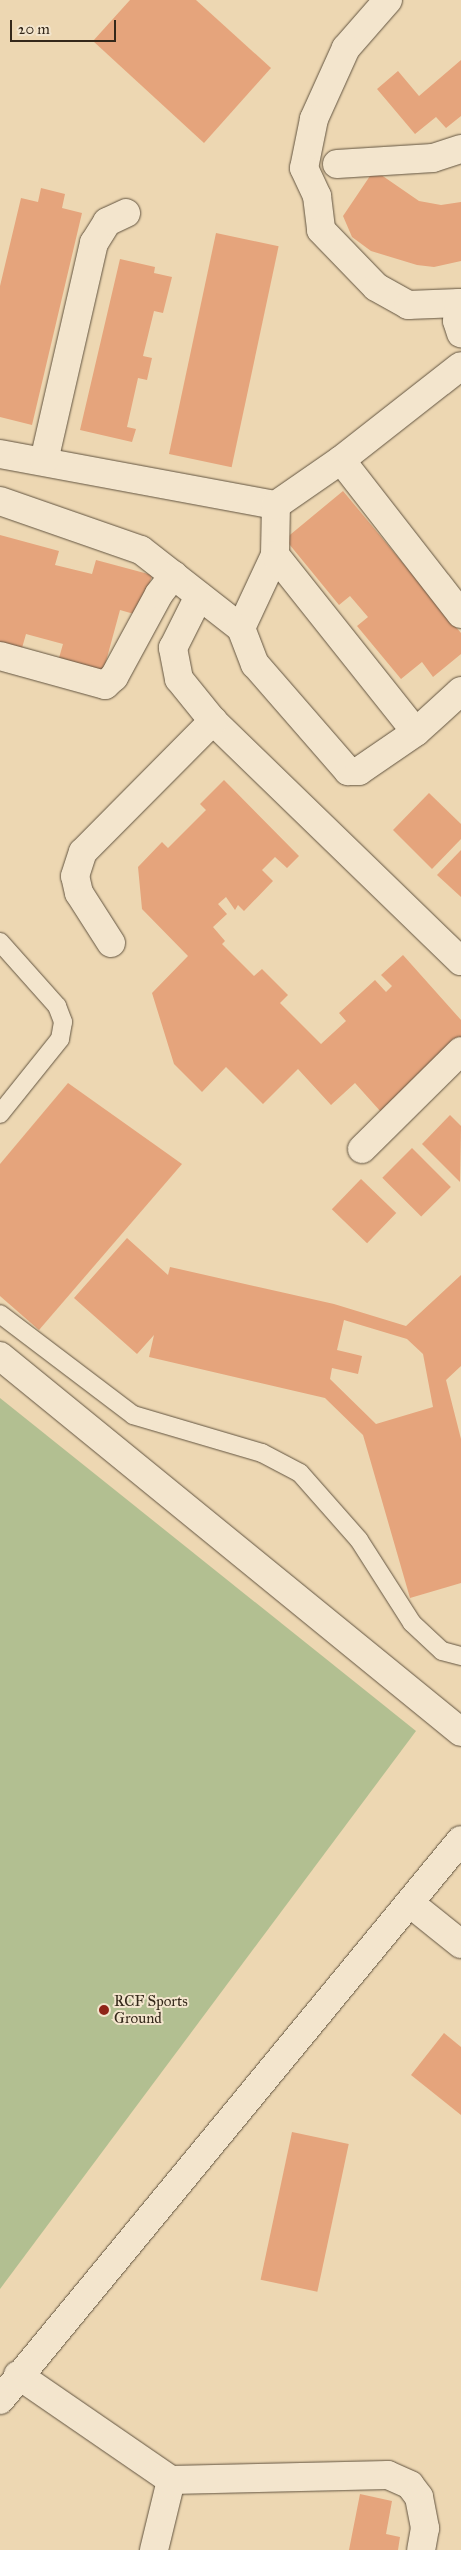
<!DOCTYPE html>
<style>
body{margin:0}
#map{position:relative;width:461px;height:2550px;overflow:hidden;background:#edd7b2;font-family:"IM FELL Great Primer",serif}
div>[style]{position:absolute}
.green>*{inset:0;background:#b2bf91}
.building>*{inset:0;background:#e5a47c;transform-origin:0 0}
.roads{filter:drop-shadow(0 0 1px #625440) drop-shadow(0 0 1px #625440)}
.service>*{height:18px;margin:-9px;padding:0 9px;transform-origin:9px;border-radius:9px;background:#f3e5cd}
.minor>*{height:28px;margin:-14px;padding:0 14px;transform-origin:14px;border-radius:14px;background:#f3e5cd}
.dots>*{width:14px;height:14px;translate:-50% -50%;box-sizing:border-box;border:2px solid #f3e5cd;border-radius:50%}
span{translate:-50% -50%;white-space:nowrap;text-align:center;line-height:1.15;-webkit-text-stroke:4px #f3e5cd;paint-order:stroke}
.poi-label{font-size:15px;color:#34281a}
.left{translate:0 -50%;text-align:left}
.scale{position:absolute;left:10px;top:20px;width:106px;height:22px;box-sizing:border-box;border:2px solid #34281a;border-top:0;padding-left:6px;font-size:15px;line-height:18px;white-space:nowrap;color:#34281a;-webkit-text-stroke:4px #f3e5cd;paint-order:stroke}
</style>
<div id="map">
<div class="green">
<i style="clip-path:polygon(0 1398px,416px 1731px,0 2289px)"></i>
</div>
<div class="building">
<i style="clip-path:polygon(130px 0,196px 0,271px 68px,204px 143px,93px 41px)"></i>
<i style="clip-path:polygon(461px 60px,461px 116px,446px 128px,436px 117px,415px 134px,377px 89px,398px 71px,419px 96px)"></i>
<i style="clip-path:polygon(374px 170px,419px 201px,441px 205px,461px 202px,461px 261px,434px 267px,417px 265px,371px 251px,352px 237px,343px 216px)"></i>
<i style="clip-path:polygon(41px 188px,65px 194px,62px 208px,82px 213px,32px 425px,0 417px,0 286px,21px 198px,38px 202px)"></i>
<i style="left:216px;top:233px;width:64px;height:226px;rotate:12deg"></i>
<i style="clip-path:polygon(120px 259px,155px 267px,154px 273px,172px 277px,163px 313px,154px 311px,143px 356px,152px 358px,147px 380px,138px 378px,127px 427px,136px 429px,132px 442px,80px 430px)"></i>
<i style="clip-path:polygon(343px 491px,461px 633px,461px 654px,433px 677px,422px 662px,401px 679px,357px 626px,368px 617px,350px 596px,339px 605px,285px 539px)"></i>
<i style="clip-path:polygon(0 535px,59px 551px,55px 565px,92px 574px,96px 560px,152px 575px,141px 616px,120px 610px,102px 676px,57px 665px,63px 644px,26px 634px,20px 655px,0 650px)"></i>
<i style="clip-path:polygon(224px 780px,299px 856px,287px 868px,275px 857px,262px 870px,273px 881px,244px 911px,238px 905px,235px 910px,226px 897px,218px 904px,227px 914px,213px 927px,225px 941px,222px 944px,254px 976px,262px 969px,288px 995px,280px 1003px,321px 1044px,346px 1021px,339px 1013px,375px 980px,386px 992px,392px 986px,381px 975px,403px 955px,461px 1020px,461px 1040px,381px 1112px,355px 1083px,331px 1105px,298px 1069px,263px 1104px,226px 1067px,202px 1092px,174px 1064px,152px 993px,188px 956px,142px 909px,138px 867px,162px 842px,168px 848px,206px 810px,200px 804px)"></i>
<i style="clip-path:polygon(429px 793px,461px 824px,461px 839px,432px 869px,393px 830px)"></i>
<i style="clip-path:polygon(461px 850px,461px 897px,437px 875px)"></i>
<i style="clip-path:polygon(68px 1083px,182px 1164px,39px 1330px,0 1296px,0 1164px)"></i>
<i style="clip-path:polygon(450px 1115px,461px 1126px,460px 1182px,422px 1144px)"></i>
<i style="left:412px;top:1148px;width:55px;height:42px;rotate:45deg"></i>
<i style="left:361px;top:1179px;width:49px;height:42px;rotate:44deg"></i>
<i style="clip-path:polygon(evenodd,127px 1238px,168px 1275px,170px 1267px,334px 1304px,406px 1326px,461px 1275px,461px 1366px,446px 1380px,461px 1439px,461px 1583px,410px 1598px,363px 1435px,325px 1398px,149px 1357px,154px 1335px,137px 1354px,74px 1298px,127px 1238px,344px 1320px,407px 1339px,423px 1354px,433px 1407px,376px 1424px,330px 1379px,332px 1368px,358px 1374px,362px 1356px,337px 1350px,344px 1320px)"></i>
<i style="clip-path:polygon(444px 2033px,461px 2047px,461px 2115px,411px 2075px)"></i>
<i style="left:292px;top:2132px;width:58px;height:151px;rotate:12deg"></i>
<i style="clip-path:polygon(360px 2494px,392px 2501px,386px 2534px,400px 2537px,398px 2550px,349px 2550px)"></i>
</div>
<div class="roads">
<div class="service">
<i style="left:0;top:942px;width:86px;rotate:48.3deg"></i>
<i style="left:57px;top:1006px;width:17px;rotate:69deg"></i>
<i style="left:63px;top:1022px;width:17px;rotate:100deg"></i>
<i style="left:60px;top:1039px;width:96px;rotate:128.7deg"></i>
<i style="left:0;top:1314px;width:167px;rotate:37.2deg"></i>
<i style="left:133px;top:1415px;width:134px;rotate:16.4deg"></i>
<i style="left:262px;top:1453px;width:43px;rotate:27.8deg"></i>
<i style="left:300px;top:1473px;width:89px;rotate:48.6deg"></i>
<i style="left:359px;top:1540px;width:98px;rotate:57.4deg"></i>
<i style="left:412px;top:1623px;width:41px;rotate:43deg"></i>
<i style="left:442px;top:1651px;width:20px;rotate:15deg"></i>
</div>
<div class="minor">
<i style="left:388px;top:0;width:64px;rotate:131.2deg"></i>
<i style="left:346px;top:48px;width:78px;rotate:114.3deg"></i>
<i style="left:314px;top:119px;width:50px;rotate:101.5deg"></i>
<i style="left:304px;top:168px;width:31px;rotate:65deg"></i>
<i style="left:317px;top:196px;width:34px;rotate:83deg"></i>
<i style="left:321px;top:230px;width:79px;rotate:46deg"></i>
<i style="left:376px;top:287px;width:37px;rotate:29deg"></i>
<i style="left:408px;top:305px;width:51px;rotate:-2.2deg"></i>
<i style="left:459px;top:303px;width:18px;rotate:96deg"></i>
<i style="left:457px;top:321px;width:13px;rotate:72deg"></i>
<i style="left:337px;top:164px;width:96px;rotate:-3.6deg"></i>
<i style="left:433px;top:158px;width:29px;rotate:-18deg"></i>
<i style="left:0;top:454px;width:281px;rotate:10.5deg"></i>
<i style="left:341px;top:460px;width:195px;rotate:52.1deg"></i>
<i style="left:44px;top:461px;width:224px;rotate:-77.1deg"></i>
<i style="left:94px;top:243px;width:25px;rotate:-58deg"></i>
<i style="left:107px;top:222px;width:21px;rotate:-25deg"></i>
<i style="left:0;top:501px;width:149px;rotate:19.2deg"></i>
<i style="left:141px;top:550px;width:127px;rotate:38deg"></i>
<i style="left:241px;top:628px;width:81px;rotate:-65deg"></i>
<i style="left:275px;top:555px;width:50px;rotate:-88.9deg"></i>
<i style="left:276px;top:505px;width:79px;rotate:-34.7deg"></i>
<i style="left:341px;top:460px;width:152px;rotate:-38.1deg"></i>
<i style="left:275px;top:555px;width:226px;rotate:51.5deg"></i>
<i style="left:416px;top:732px;width:61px;rotate:-42.3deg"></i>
<i style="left:241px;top:628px;width:39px;rotate:69deg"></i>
<i style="left:255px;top:664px;width:142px;rotate:49deg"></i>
<i style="left:348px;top:771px;width:11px"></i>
<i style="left:359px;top:771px;width:69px;rotate:-34.4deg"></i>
<i style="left:0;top:656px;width:109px;rotate:15.4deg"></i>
<i style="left:105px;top:685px;width:12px;rotate:-42deg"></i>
<i style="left:114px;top:677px;width:94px;rotate:-61.5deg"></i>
<i style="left:159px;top:594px;width:24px;rotate:-52deg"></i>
<i style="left:213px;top:721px;width:345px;rotate:44.1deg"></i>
<i style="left:111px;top:943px;width:59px;rotate:-122.6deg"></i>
<i style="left:79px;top:893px;width:17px;rotate:-103deg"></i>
<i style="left:75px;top:876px;width:25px;rotate:-72deg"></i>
<i style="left:83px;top:852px;width:185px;rotate:-45.2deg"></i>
<i style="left:213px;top:721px;width:54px;rotate:-129deg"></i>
<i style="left:179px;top:679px;width:32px;rotate:-101deg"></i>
<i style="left:173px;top:648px;width:58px;rotate:-63.4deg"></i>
<i style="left:362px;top:1149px;width:139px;rotate:-44.7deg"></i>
<i style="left:0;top:1356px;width:595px;rotate:39.2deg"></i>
<i style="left:411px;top:1904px;width:64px;rotate:38.7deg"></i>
<i style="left:18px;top:2375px;width:186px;rotate:34.5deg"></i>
<i style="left:171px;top:2480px;width:217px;rotate:-1.3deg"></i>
<i style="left:388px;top:2475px;width:24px;rotate:24deg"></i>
<i style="left:410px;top:2485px;width:15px;rotate:53deg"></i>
<i style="left:419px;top:2497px;width:32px;rotate:79deg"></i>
<i style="left:425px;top:2528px;width:22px;rotate:100deg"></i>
<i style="left:0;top:2400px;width:725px;rotate:-50.54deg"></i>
<i style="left:154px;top:2550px;width:72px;rotate:-76.3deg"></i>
</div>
</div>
<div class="dots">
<i style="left:104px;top:2010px;background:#8f2418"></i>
</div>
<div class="poi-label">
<span class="left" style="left:114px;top:2010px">RCF Sports<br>Ground</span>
</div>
<div class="scale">20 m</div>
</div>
